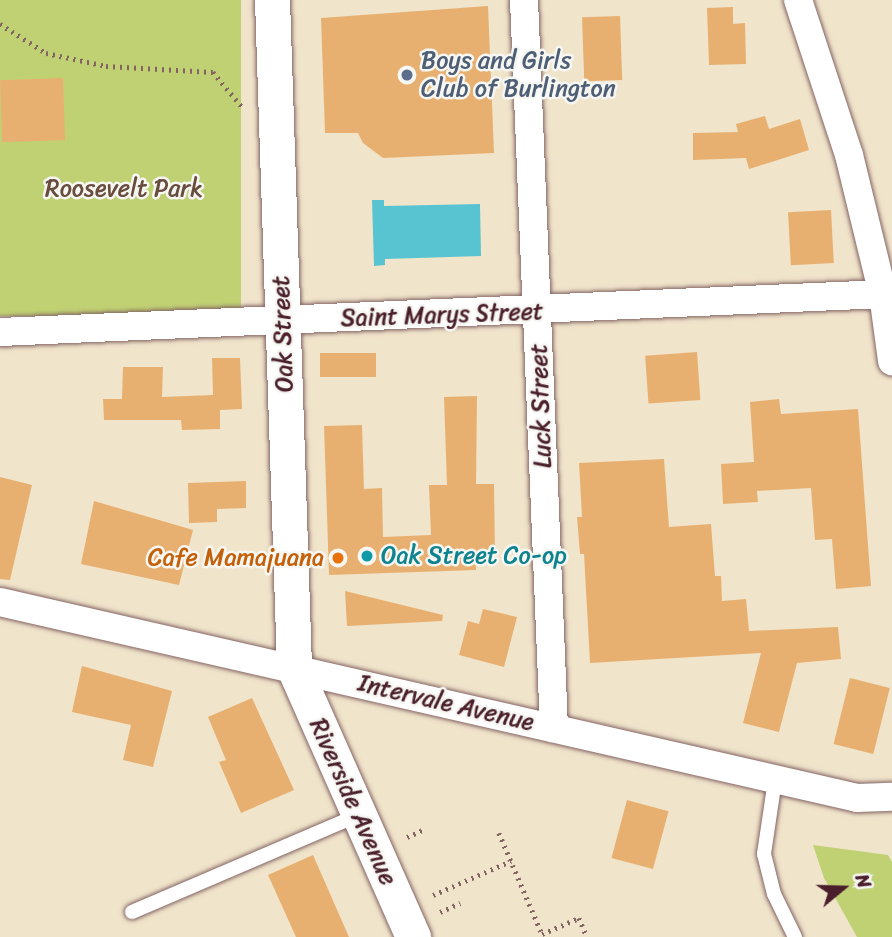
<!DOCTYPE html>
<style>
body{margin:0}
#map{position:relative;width:892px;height:937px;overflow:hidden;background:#f0e4cb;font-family:Sriracha,sans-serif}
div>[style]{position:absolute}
.green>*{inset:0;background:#c0d173;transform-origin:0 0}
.water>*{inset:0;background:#58c4d1}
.building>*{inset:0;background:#e8b070;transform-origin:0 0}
.path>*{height:4.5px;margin-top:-2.25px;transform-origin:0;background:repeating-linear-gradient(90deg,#846463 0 2px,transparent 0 7px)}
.roads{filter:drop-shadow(0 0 2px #846463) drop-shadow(0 0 2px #846463)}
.service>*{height:14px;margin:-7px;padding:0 7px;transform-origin:7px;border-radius:7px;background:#fff}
.minor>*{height:28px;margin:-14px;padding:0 14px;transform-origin:14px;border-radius:14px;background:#fff}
.tertiary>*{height:35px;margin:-17.5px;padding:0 17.5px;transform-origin:17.5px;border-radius:17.5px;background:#fff}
.dots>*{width:19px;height:19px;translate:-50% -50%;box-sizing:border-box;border:4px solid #f6f6f2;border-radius:50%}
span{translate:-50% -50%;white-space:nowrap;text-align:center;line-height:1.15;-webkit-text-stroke:5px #f6f6f2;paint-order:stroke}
.service-label{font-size:24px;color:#4e5e75}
.left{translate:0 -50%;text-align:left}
.park-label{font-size:24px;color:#684c3d}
.street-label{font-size:24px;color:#4a1f2b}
.culture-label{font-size:24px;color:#0d838f}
.food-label{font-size:24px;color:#c56008}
.right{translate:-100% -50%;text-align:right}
.north{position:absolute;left:808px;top:853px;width:70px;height:70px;-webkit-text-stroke:5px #f6f6f2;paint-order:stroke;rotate:71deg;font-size:19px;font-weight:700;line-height:28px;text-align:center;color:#4a1f2b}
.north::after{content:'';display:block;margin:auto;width:24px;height:32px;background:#4a1f2b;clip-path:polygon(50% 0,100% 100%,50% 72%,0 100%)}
</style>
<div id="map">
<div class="green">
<i style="left:0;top:0;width:241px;height:316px"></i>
<i style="clip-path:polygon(813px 845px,888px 855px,892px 862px,892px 937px,857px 937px,824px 878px)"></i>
</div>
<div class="water">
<i style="clip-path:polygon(372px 200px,384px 200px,384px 206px,480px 204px,481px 256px,385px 259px,385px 265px,374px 266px)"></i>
</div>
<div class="building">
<i style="clip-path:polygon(488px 6px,494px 153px,383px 158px,363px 143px,358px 133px,325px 133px,321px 18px)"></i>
<i style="clip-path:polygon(733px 7px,733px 24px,745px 23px,746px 64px,709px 65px,707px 8px)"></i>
<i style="left:620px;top:16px;width:64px;height:38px;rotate:88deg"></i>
<i style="left:63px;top:78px;width:62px;height:63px;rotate:88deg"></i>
<i style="clip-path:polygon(765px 116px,769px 129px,800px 119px,809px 150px,749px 169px,746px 158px,693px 160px,693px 133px,738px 132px,736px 124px)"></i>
<i style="left:831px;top:210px;width:53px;height:43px;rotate:87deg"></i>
<i style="left:697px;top:352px;width:48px;height:52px;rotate:86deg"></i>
<i style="left:376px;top:353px;width:24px;height:56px;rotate:90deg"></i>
<i style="clip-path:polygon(212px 358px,240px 358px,242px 409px,220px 410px,220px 429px,182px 430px,181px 420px,104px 420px,103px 399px,122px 399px,123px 367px,163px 367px,162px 397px,213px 395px)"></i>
<i style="clip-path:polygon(477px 396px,476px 484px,494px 484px,495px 553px,476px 554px,476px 570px,329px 575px,324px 426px,362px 425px,364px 489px,382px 488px,383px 537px,431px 535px,429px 485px,447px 485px,444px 397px)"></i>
<i style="clip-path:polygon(779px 399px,781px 414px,858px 409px,871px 586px,836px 589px,832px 539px,815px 540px,811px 488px,757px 491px,758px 502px,723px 504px,721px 464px,754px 462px,750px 402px)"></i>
<i style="clip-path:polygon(664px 459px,669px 527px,711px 524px,715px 576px,721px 576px,722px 601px,746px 599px,749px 631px,838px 627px,841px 659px,797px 663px,779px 732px,743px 723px,761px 653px,590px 663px,584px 554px,580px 554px,577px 517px,582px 517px,579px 463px)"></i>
<i style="clip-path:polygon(0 477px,32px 485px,10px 580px,0 579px)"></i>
<i style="clip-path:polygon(246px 481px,246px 508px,217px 509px,217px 522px,189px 523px,188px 483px)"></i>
<i style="clip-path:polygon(94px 501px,193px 530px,179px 585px,81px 564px)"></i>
<i style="clip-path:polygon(345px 591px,443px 615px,442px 621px,347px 626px)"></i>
<i style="clip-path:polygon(483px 609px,517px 617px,504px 667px,459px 655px,468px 621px,479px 624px)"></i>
<i style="clip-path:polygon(82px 666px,172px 691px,153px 767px,123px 760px,131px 725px,72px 712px)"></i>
<i style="left:850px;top:678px;width:41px;height:68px;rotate:14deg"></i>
<i style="clip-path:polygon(252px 698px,294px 790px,241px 813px,219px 762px,226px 760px,208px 717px)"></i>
<i style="left:627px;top:800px;width:43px;height:60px;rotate:15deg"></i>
<i style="clip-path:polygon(313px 855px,349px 937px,296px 937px,268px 875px)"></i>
</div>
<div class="path">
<i style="left:0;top:24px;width:54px;rotate:32.2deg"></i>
<i style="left:46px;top:53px;width:61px;rotate:12.2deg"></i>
<i style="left:106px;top:66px;width:107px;rotate:3.2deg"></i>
<i style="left:213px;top:72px;width:47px;rotate:50.2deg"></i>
<i style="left:499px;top:833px;width:110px;rotate:66.9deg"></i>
<i style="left:542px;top:934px;width:40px;rotate:-23.4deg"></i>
<i style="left:579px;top:918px;width:21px;rotate:67deg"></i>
<i style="left:407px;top:837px;width:17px;rotate:-24deg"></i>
<i style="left:433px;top:895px;width:85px;rotate:-23.6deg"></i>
<i style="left:440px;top:912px;width:22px;rotate:-24deg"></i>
</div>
<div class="roads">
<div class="service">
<i style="left:775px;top:780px;width:75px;rotate:98.5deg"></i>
<i style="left:764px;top:854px;width:41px;rotate:76deg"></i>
<i style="left:774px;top:894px;width:48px;rotate:64deg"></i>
<i style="left:132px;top:912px;width:246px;rotate:-23.2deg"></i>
</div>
<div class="minor">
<i style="left:524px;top:0;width:729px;rotate:87.64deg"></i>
<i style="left:798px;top:0;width:163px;rotate:71.8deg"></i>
<i style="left:849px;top:155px;width:143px;rotate:76.3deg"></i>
<i style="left:883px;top:294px;width:68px;rotate:82.3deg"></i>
<i style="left:0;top:332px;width:884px;rotate:-2.46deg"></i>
<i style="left:0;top:602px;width:879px;rotate:12.88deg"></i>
<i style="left:857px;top:798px;width:35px;rotate:-2deg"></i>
</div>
<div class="tertiary">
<i style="left:272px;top:0;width:668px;rotate:88.11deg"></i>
<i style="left:294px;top:668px;width:294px;rotate:66.1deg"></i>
</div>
</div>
<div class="dots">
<i style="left:407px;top:75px;background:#5c6f8a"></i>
<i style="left:367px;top:556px;background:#0f9aa8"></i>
<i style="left:338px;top:558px;background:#e8710a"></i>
</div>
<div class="service-label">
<span class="left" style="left:421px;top:75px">Boys and Girls<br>Club of Burlington</span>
</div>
<div class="park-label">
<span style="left:124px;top:189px">Roosevelt Park</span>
</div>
<div class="street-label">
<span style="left:442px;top:315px;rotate:-2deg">Saint Marys Street</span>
<span style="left:283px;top:334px;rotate:-92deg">Oak Street</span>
<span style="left:541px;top:406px;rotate:-92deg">Luck Street</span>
<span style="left:446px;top:703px;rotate:13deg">Intervale Avenue</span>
<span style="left:353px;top:802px;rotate:66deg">Riverside Avenue</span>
</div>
<div class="culture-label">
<span class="left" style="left:381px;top:556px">Oak Street Co-op</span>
</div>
<div class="food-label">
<span class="right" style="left:324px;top:558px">Cafe Mamajuana</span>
</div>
<div class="north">N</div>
</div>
